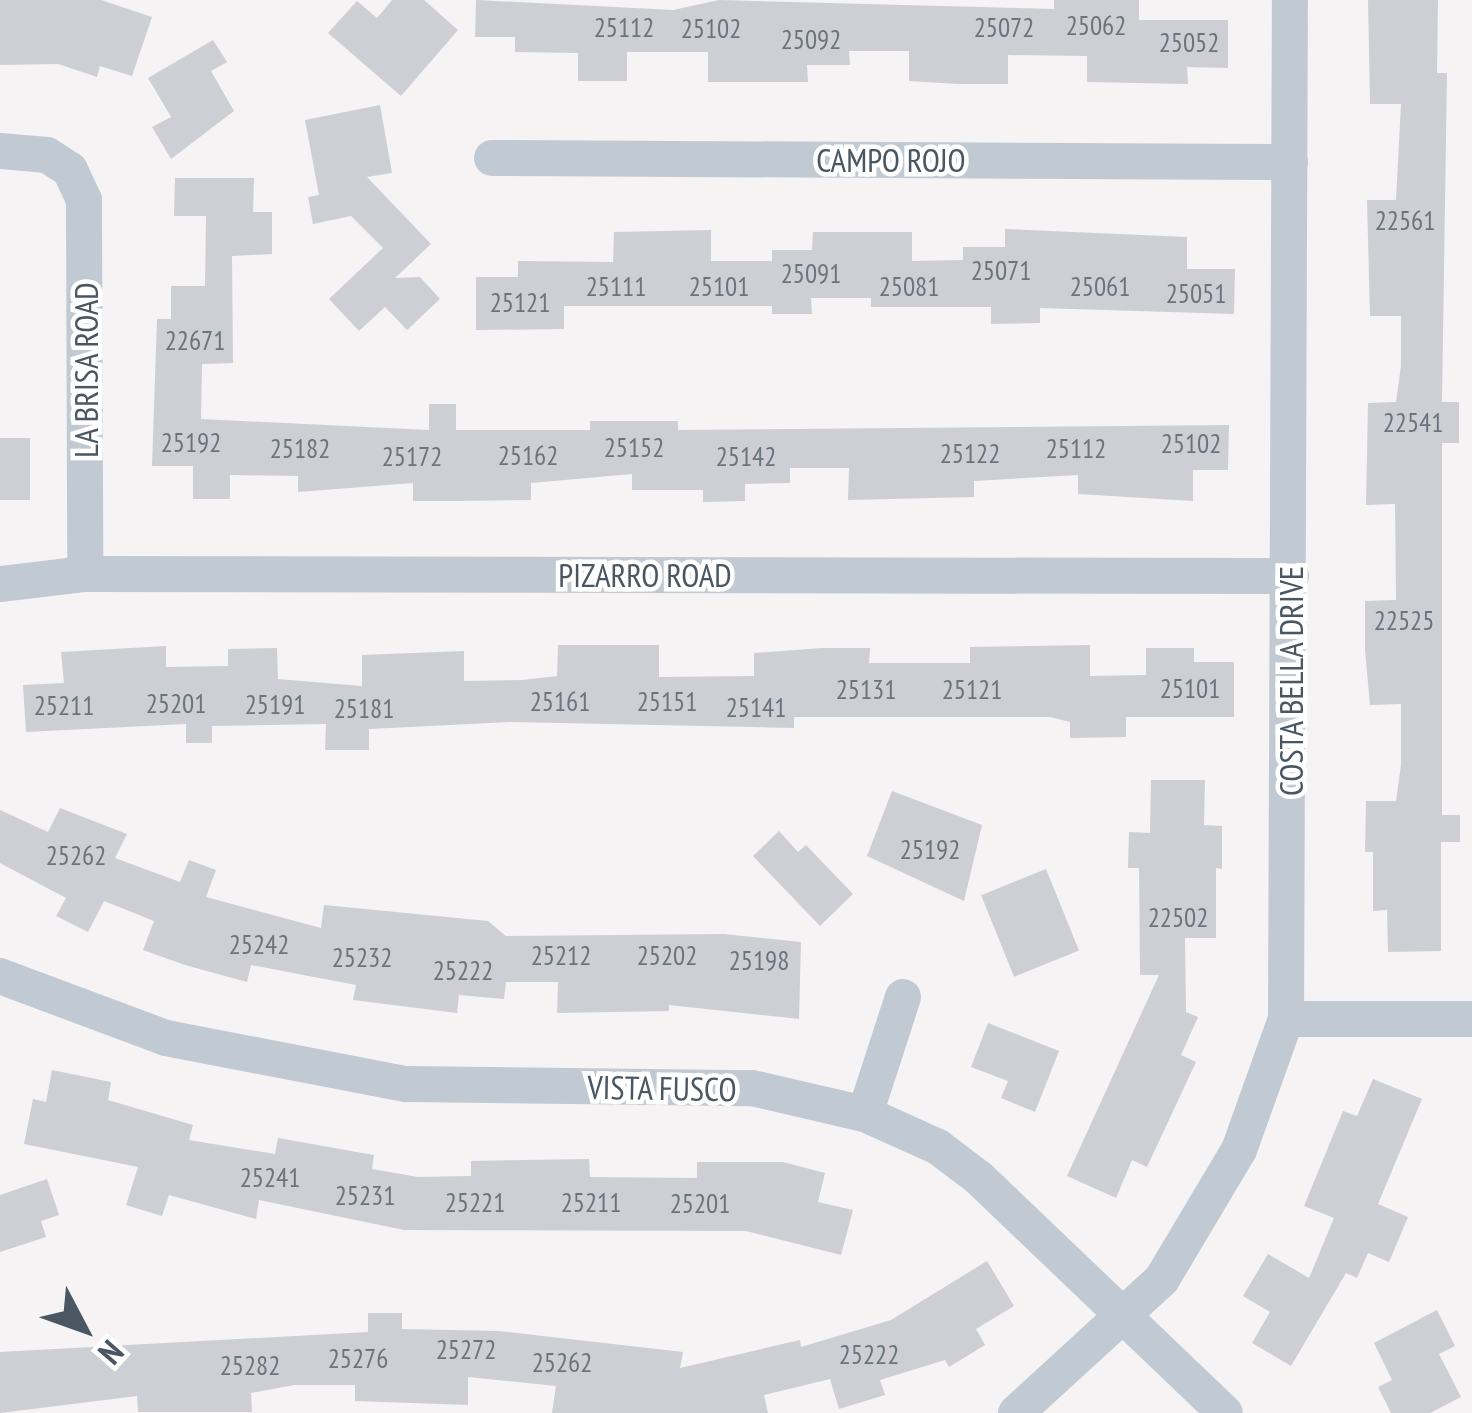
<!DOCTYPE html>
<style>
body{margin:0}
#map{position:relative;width:1472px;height:1413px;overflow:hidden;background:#f5f3f3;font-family:"PT Sans Narrow",sans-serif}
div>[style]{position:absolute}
.building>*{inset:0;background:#cdcfd5;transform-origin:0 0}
.minor>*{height:36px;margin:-18px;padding:0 18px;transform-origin:18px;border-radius:18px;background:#c1cad2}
span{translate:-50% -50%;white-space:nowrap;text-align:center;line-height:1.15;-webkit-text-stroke:9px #fff;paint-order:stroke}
.number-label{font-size:27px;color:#6b747e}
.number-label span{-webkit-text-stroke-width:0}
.street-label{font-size:33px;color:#4a5661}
.north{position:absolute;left:24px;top:1269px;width:120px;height:120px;-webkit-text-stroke:9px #fff;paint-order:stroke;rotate:131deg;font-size:33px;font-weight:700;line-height:48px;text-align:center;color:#4a5661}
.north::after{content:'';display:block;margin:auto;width:42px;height:54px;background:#4a5661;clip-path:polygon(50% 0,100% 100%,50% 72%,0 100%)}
</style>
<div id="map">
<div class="building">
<i style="clip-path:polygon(0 0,101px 0,152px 17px,132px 76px,100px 66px,97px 77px,58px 64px,0 65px)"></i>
<i style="clip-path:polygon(392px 0,424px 0,458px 30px,401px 96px,328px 33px,357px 1px,377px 18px)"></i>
<i style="clip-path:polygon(476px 0,673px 10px,719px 0,1054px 9px,1054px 0,1139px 0,1139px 20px,1228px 20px,1228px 68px,1187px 67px,1188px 84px,1087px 82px,1087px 56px,1008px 55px,1008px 84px,958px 84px,909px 81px,909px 51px,849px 51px,850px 65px,807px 65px,808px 82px,708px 82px,708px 52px,627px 52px,627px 81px,578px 81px,578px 53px,515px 52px,515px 37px,475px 37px)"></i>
<i style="clip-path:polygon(1368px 0,1438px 0,1437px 73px,1447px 73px,1442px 402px,1459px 402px,1459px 443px,1442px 443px,1442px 815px,1460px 815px,1460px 842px,1441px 842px,1441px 951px,1388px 952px,1387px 910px,1373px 911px,1373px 852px,1365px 852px,1366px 801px,1396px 801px,1401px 765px,1401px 704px,1370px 705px,1365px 650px,1365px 601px,1396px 600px,1395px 504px,1366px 505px,1368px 403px,1396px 402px,1401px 366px,1401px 316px,1370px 316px,1367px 200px,1396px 200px,1401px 104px,1370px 104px)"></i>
<i style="clip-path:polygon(213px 40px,227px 62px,211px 71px,234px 111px,171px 159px,152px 127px,171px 117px,148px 78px)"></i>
<i style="clip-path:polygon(380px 105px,392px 173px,367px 177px,431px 244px,395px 278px,420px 277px,440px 299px,407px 330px,385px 307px,359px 331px,329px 299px,383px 248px,351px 216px,313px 224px,308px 197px,319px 195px,305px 120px)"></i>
<i style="clip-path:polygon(175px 178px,254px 178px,253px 212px,272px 212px,272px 254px,232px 256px,233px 363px,202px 364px,201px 419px,429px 430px,429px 404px,456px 404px,456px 430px,590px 430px,590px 421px,678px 421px,678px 430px,1229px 425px,1228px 470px,1193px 470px,1193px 501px,1078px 494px,1078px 475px,974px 481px,974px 497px,848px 500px,849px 468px,790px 468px,790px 483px,745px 484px,745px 501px,703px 502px,703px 490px,632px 490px,632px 474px,531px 483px,531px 500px,456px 501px,413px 501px,413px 483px,298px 492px,298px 476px,230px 475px,230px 499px,193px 499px,193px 466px,152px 466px,157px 319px,171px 319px,171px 286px,205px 286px,206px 216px,174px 216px)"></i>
<i style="clip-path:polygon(1005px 229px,1187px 237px,1187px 269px,1235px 269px,1234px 314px,1040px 308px,1040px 323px,991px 324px,991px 307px,871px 307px,871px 298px,811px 298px,812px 314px,772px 314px,772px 306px,564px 306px,564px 329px,476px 330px,476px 277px,518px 277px,518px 261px,613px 262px,614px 232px,711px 230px,711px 261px,772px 261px,772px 250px,812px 250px,813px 232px,912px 232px,912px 261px,963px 260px,963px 247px,1005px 247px)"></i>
<i style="left:30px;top:438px;width:62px;height:30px;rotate:90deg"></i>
<i style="clip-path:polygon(558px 645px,659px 645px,659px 677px,754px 676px,754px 653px,822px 648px,870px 648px,869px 663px,970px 663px,970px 647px,1090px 645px,1090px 676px,1146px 675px,1146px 648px,1194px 648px,1194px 662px,1234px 662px,1234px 717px,1126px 717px,1126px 737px,1070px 738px,1070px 722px,1050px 717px,794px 717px,794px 728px,510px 722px,369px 729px,369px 750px,325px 750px,326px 724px,212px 726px,212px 743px,186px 743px,186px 724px,26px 732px,23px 685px,64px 683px,61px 652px,166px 646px,166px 667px,228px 666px,228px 649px,277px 648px,278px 679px,362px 686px,362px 655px,464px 651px,464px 681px,522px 680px,557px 676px)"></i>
<i style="clip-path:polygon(1151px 780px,1205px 780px,1204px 825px,1222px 826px,1222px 869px,1216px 868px,1216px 938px,1185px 938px,1186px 1012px,1198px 1017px,1181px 1055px,1196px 1062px,1147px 1167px,1132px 1160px,1116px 1198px,1067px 1176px,1159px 975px,1140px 975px,1139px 868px,1128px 868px,1129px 832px,1150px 833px)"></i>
<i style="clip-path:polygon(892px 791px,982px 825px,964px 901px,867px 856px)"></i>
<i style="clip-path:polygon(60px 808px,127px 834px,115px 858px,180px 882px,189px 860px,216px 870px,206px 897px,321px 928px,324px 905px,488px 921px,506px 936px,724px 934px,801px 942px,799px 1019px,669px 1005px,669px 1011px,557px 1013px,558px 982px,506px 982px,504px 999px,459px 995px,457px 1013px,353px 1000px,356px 985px,251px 965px,247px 982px,185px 965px,143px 950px,154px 921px,104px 901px,88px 932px,56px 916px,66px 898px,0 863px,0 810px,48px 832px)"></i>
<i style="clip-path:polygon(779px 831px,798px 852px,806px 845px,853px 894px,820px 926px,753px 856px)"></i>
<i style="left:1046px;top:869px;width:88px;height:70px;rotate:68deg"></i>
<i style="clip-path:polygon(988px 1023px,1059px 1051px,1035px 1112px,1001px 1098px,1008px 1081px,971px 1067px)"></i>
<i style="clip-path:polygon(52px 1070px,111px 1082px,108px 1100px,193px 1125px,189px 1140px,275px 1154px,278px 1138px,374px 1155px,372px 1169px,418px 1177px,471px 1176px,471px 1161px,589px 1159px,590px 1177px,697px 1178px,697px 1162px,783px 1162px,825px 1173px,818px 1202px,853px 1210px,841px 1255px,746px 1231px,404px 1230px,259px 1200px,256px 1219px,169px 1195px,162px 1216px,126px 1205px,138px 1167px,24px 1144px,33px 1099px,46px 1102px)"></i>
<i style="clip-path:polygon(1373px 1079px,1422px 1099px,1378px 1204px,1408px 1217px,1389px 1262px,1368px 1253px,1357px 1278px,1346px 1273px,1291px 1366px,1252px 1343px,1270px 1312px,1243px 1296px,1268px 1254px,1309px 1278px,1334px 1218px,1304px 1206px,1343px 1111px,1357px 1116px)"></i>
<i style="clip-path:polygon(47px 1179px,59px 1215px,41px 1221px,46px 1237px,0 1252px,0 1195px)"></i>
<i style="clip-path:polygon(987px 1261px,1014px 1306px,976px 1329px,985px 1345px,949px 1367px,945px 1360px,880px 1380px,885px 1395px,839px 1409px,830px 1379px,764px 1395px,768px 1413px,552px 1413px,556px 1386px,468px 1377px,468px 1405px,355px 1401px,355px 1385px,294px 1385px,251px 1393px,252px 1412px,138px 1412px,137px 1396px,0 1413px,0 1352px,368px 1332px,368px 1313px,402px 1313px,402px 1329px,499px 1331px,683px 1352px,680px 1368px,800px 1340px,801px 1347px,891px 1320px)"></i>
<i style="clip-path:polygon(1437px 1310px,1455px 1346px,1439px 1354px,1461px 1397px,1430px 1413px,1391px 1413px,1378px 1387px,1392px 1380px,1374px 1343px)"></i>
</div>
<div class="minor">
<i style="left:0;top:151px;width:47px;rotate:4.9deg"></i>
<i style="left:47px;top:155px;width:27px;rotate:33deg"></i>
<i style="left:70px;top:170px;width:33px;rotate:65deg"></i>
<i style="left:84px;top:200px;width:374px;rotate:89.8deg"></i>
<i style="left:492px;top:158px;width:798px;rotate:0.29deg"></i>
<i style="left:0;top:584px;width:86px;rotate:-6.7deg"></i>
<i style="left:85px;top:574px;width:1206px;rotate:0.1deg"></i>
<i style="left:0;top:976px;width:177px;rotate:20.5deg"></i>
<i style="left:166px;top:1038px;width:244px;rotate:10.9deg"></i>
<i style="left:406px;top:1084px;width:346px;rotate:0.7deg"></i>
<i style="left:752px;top:1088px;width:116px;rotate:13deg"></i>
<i style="left:865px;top:1114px;width:80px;rotate:24.3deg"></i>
<i style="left:938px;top:1147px;width:51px;rotate:37.1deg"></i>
<i style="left:979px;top:1178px;width:340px;rotate:43.7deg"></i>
<i style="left:1286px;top:1019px;width:186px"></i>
<i style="left:865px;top:1114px;width:123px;rotate:-72deg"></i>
<i style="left:1016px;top:1413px;width:198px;rotate:-42.5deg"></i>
<i style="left:1162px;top:1279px;width:150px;rotate:-59.2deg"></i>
<i style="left:1239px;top:1150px;width:139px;rotate:-70.3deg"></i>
<i style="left:1286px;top:1019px;width:1019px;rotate:-89.78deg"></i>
</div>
<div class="number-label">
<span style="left:1096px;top:26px">25062</span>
<span style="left:624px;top:28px">25112</span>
<span style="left:1004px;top:28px">25072</span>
<span style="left:711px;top:29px">25102</span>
<span style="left:811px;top:40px">25092</span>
<span style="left:1189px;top:43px">25052</span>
<span style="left:1405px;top:221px">22561</span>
<span style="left:1001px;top:271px">25071</span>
<span style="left:811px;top:274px">25091</span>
<span style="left:616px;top:287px">25111</span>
<span style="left:719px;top:287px">25101</span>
<span style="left:909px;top:287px">25081</span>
<span style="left:1100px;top:287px">25061</span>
<span style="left:1196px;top:294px">25051</span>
<span style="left:520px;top:303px">25121</span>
<span style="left:195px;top:341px">22671</span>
<span style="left:1413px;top:423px">22541</span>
<span style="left:191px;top:443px">25192</span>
<span style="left:1191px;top:444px">25102</span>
<span style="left:634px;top:448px">25152</span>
<span style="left:300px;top:449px">25182</span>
<span style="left:1076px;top:449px">25112</span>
<span style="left:970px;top:454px">25122</span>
<span style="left:528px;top:456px">25162</span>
<span style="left:412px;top:457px">25172</span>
<span style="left:746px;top:457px">25142</span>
<span style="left:1404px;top:621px">22525</span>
<span style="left:1190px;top:689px">25101</span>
<span style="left:866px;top:690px">25131</span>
<span style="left:972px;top:690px">25121</span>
<span style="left:560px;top:702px">25161</span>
<span style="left:667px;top:702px">25151</span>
<span style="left:176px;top:704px">25201</span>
<span style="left:275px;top:705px">25191</span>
<span style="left:64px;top:706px">25211</span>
<span style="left:756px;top:708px">25141</span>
<span style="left:364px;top:709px">25181</span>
<span style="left:930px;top:850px">25192</span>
<span style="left:76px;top:856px">25262</span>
<span style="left:1178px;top:918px">22502</span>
<span style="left:259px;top:945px">25242</span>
<span style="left:561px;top:956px">25212</span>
<span style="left:667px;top:956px">25202</span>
<span style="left:362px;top:958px">25232</span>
<span style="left:759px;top:961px">25198</span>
<span style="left:463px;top:971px">25222</span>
<span style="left:270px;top:1178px">25241</span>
<span style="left:365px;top:1196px">25231</span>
<span style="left:475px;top:1203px">25221</span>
<span style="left:591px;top:1203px">25211</span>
<span style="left:700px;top:1204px">25201</span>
<span style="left:466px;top:1350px">25272</span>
<span style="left:869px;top:1355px">25222</span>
<span style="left:358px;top:1359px">25276</span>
<span style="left:562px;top:1363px">25262</span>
<span style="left:250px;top:1366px">25282</span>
</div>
<div class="street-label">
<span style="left:891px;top:160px">CAMPO ROJO</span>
<span style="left:86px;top:370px;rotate:-90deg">LA BRISA ROAD</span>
<span style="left:645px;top:575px">PIZARRO ROAD</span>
<span style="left:1291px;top:681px;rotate:-90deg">COSTA BELLA DRIVE</span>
<span style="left:662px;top:1088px;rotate:1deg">VISTA FUSCO</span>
</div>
<div class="north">N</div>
</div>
